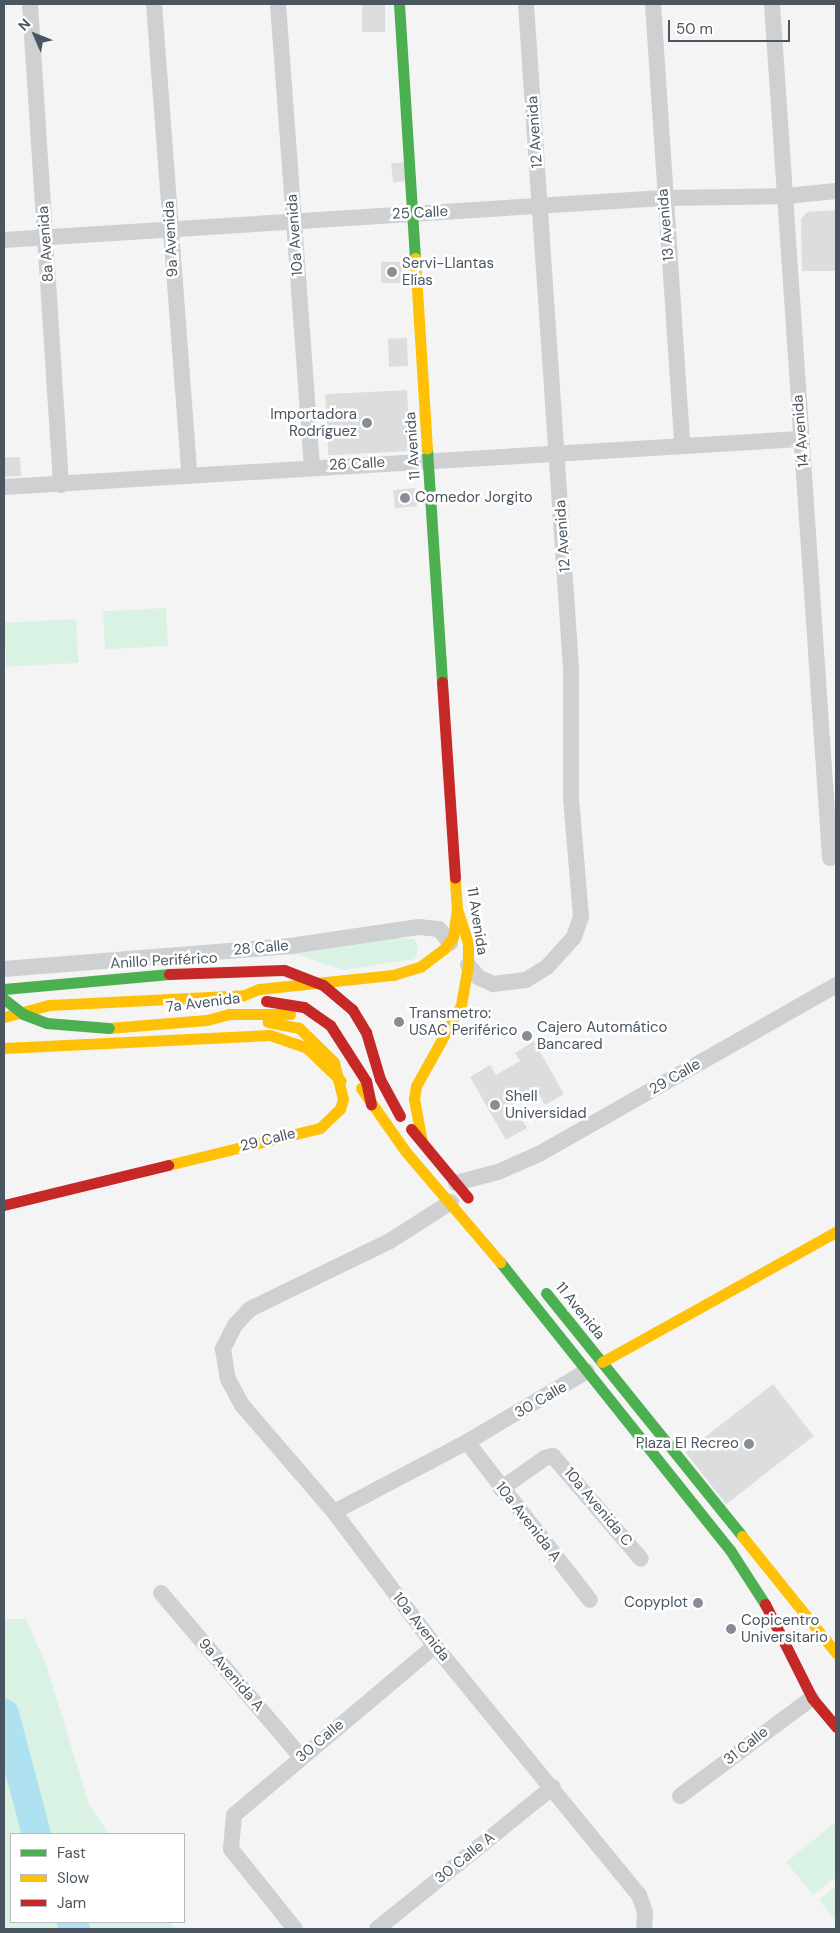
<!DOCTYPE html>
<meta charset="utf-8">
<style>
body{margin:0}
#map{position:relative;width:840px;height:1933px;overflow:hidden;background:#f4f4f4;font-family:"DM Sans",sans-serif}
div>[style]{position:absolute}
.green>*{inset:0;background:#d9f2e3;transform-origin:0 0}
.river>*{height:29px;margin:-14.5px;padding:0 14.5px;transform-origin:14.5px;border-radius:14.5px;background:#aee2f0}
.building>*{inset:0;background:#ddddde;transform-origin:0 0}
.street>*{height:16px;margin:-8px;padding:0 8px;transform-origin:8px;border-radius:8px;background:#ced0d2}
.fast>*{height:11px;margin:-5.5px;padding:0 5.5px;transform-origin:5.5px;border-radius:5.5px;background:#4caf50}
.slow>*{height:11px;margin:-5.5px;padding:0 5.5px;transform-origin:5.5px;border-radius:5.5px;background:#ffc107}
.jam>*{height:11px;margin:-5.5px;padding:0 5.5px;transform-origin:5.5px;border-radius:5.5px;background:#c62828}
.fast-bridge>*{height:11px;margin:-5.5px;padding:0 5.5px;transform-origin:5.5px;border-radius:5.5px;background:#4caf50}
.jam-bridge>*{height:11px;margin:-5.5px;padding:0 5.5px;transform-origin:5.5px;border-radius:5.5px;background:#c62828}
.dots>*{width:14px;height:14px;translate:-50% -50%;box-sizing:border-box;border:2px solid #fff;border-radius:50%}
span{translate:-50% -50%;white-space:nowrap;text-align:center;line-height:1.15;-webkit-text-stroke:5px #fff;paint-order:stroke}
.street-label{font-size:15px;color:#4a5661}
.poi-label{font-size:15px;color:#4a5661}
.left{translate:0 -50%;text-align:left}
.right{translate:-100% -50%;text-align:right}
.frame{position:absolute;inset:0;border:5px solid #4a5661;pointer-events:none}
.legend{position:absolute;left:10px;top:1833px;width:175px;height:90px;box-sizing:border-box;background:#fff;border:1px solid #b7bbc0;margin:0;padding:6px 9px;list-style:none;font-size:15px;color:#4a5661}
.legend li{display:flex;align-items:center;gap:10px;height:25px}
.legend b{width:25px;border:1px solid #b7bbc0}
.north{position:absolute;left:10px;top:10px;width:50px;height:50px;-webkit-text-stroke:4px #fff;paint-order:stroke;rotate:314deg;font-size:14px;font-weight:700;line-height:20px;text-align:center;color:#4a5661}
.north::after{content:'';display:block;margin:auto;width:18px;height:22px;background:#4a5661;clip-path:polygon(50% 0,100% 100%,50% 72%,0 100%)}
.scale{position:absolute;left:668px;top:20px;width:122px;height:22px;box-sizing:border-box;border:2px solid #4a5661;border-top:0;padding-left:6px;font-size:15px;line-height:18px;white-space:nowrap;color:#4a5661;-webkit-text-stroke:4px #fff;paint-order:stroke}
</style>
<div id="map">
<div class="green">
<i style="left:166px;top:608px;width:38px;height:63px;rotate:87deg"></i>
<i style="left:76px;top:619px;width:44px;height:72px;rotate:87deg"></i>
<i style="clip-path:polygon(386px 938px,414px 939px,418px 948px,415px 959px,343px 970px,299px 955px,275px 954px)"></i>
<i style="clip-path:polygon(4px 1619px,26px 1619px,48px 1670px,89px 1805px,109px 1834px,11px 1834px,11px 1922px,170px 1922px,175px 1929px,4px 1929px)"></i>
<i style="clip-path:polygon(836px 1822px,836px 1877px,813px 1895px,786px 1862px)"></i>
<i style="clip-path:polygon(836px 1886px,836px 1922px,819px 1900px)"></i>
</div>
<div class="river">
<i style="left:4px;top:1713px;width:125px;rotate:75.2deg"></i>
<i style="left:71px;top:1922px;width:8px;rotate:60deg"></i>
</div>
<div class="building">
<i style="left:362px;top:4px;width:23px;height:28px"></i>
<i style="left:405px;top:162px;width:19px;height:14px;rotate:84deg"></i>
<i style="clip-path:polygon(836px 210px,836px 271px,802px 271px,801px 219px,807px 212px)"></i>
<i style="left:381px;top:262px;width:21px;height:21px"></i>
<i style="left:407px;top:338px;width:28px;height:19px;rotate:88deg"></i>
<i style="left:407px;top:390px;width:61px;height:82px;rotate:87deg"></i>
<i style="left:20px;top:457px;width:19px;height:16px;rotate:87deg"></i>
<i style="left:415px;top:488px;width:18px;height:22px;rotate:84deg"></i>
<i style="clip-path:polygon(534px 1041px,564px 1094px,545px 1105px,537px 1091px,513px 1105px,527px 1128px,506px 1140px,470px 1077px,490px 1065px,496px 1075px,520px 1061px,515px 1053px)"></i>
<i style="left:773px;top:1384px;width:66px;height:111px;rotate:52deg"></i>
</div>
<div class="street">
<i style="left:30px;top:4px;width:482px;rotate:86.3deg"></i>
<i style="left:154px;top:4px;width:471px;rotate:85.7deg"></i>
<i style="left:278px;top:4px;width:464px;rotate:85.8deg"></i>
<i style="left:653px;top:4px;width:443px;rotate:86.2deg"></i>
<i style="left:772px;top:4px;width:856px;rotate:86.11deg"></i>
<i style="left:4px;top:240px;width:660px;rotate:-3.65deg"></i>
<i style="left:663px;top:198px;width:123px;rotate:-0.9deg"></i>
<i style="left:786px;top:196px;width:50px;rotate:-5.7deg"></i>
<i style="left:4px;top:487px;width:797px;rotate:-3.45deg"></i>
<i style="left:468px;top:965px;width:16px;rotate:50deg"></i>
<i style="left:478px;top:977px;width:17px;rotate:25deg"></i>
<i style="left:493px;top:984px;width:33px;rotate:-7deg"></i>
<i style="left:526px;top:980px;width:25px;rotate:-32deg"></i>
<i style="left:547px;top:967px;width:40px;rotate:-48deg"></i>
<i style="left:574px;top:937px;width:21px;rotate:-71deg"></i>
<i style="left:581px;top:917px;width:119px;rotate:-94.8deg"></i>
<i style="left:571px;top:798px;width:130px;rotate:-90deg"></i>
<i style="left:571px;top:668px;width:666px;rotate:-93.88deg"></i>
<i style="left:4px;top:969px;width:287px;rotate:-4.6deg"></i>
<i style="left:290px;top:946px;width:130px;rotate:-8.4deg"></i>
<i style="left:419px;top:927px;width:20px;rotate:6deg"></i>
<i style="left:439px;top:929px;width:18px;rotate:52deg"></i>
<i style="left:456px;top:1183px;width:43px;rotate:-14.7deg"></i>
<i style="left:498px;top:1172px;width:45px;rotate:-23.7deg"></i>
<i style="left:539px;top:1154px;width:342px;rotate:-29.6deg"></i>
<i style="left:451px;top:1202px;width:72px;rotate:147.4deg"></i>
<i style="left:390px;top:1241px;width:156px;rotate:154.1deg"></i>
<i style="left:250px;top:1309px;width:22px;rotate:133deg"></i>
<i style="left:235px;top:1325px;width:27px;rotate:117deg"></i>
<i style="left:223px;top:1349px;width:30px;rotate:81deg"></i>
<i style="left:228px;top:1379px;width:30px;rotate:62deg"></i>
<i style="left:242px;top:1405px;width:141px;rotate:49.3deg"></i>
<i style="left:334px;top:1512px;width:168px;rotate:53deg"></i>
<i style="left:435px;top:1646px;width:322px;rotate:50.7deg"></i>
<i style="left:639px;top:1895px;width:18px;rotate:71deg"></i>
<i style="left:645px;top:1912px;width:17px;rotate:93deg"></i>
<i style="left:467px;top:1442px;width:200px;rotate:52.1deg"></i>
<i style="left:501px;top:1489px;width:54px;rotate:-35.2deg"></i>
<i style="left:545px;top:1458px;width:8px;rotate:-14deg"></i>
<i style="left:553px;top:1456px;width:135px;rotate:49.5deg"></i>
<i style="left:334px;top:1512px;width:150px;rotate:-27.8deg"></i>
<i style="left:467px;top:1442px;width:139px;rotate:-30.6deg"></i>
<i style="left:161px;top:1593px;width:216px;rotate:49.5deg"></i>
<i style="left:680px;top:1796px;width:164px;rotate:-36.6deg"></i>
<i style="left:295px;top:1929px;width:102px;rotate:-128.7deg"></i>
<i style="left:231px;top:1849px;width:34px;rotate:-85deg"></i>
<i style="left:234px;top:1815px;width:263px;rotate:-40.1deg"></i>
<i style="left:377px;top:1929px;width:226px;rotate:-38.9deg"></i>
</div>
<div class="fast">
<i style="left:399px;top:4px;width:255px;rotate:86.4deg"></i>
<i style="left:427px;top:449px;width:233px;rotate:86.3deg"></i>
<i style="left:4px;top:989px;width:166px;rotate:-5.2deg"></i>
<i style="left:500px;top:1262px;width:369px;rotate:51.4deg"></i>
<i style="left:730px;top:1550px;width:64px;rotate:57.1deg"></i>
<i style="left:546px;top:1293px;width:312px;rotate:51.1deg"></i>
</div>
<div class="slow">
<i style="left:415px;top:258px;width:191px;rotate:86.4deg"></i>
<i style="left:4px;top:1017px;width:47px;rotate:-14.9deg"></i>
<i style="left:49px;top:1005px;width:195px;rotate:-2.9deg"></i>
<i style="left:244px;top:995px;width:16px;rotate:-22deg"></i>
<i style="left:259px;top:989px;width:135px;rotate:-6deg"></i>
<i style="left:393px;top:975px;width:28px;rotate:-17deg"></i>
<i style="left:420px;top:967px;width:30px;rotate:-37deg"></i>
<i style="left:444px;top:949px;width:15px;rotate:-53deg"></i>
<i style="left:453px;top:937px;width:27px;rotate:-82deg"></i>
<i style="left:109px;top:1028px;width:98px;rotate:-4.7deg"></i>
<i style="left:207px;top:1020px;width:23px;rotate:-15deg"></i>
<i style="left:229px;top:1014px;width:61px"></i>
<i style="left:4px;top:1048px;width:266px;rotate:-2.8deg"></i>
<i style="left:270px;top:1035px;width:39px;rotate:19deg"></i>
<i style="left:307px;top:1048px;width:47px;rotate:44.1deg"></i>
<i style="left:361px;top:1088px;width:78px;rotate:54.9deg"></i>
<i style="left:406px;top:1152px;width:145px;rotate:49.5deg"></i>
<i style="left:422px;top:1142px;width:44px;rotate:-100.5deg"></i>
<i style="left:414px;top:1099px;width:13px;rotate:-81deg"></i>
<i style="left:416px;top:1086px;width:93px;rotate:-60.9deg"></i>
<i style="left:461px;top:1005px;width:41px;rotate:-80.1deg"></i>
<i style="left:468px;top:965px;width:22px;rotate:-90deg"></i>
<i style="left:468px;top:943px;width:35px;rotate:-108deg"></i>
<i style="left:457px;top:910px;width:32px;rotate:-94deg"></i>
<i style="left:168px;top:1165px;width:156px;rotate:-13.7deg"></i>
<i style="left:320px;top:1128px;width:28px;rotate:-44deg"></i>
<i style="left:340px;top:1109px;width:10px;rotate:-73deg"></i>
<i style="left:343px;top:1099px;width:38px;rotate:-104deg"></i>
<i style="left:334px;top:1062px;width:49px;rotate:-135.8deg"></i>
<i style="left:299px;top:1028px;width:32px;rotate:-169deg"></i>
<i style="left:602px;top:1362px;width:268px;rotate:-29.1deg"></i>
<i style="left:742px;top:1536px;width:150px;rotate:51.2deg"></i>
</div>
<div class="jam">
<i style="left:442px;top:682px;width:196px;rotate:86.2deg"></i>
<i style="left:266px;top:1001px;width:38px;rotate:9deg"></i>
<i style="left:304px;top:1007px;width:32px;rotate:35deg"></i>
<i style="left:330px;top:1025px;width:67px;rotate:57.3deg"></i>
<i style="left:366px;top:1081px;width:24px;rotate:78deg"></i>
<i style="left:411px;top:1129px;width:89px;rotate:50.4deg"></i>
<i style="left:4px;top:1205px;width:169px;rotate:-13.7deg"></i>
<i style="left:765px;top:1604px;width:105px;rotate:63.4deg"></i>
<i style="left:812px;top:1698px;width:38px;rotate:50deg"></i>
</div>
<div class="fast-bridge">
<i style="left:4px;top:999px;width:24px;rotate:38deg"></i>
<i style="left:23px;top:1014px;width:25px;rotate:21deg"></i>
<i style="left:46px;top:1023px;width:63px;rotate:4.5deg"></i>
</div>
<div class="jam-bridge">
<i style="left:169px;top:974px;width:115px;rotate:-2deg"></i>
<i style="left:284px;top:970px;width:42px;rotate:21deg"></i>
<i style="left:323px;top:985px;width:38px;rotate:40deg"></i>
<i style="left:352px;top:1009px;width:27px;rotate:59deg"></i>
<i style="left:366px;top:1032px;width:49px;rotate:73.4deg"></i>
<i style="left:380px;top:1079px;width:42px;rotate:61.6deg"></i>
</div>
<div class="dots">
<i style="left:392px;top:272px;background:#868d94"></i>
<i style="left:367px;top:423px;background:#868d94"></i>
<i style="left:405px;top:498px;background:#868d94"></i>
<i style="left:399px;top:1022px;background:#868d94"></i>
<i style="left:527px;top:1036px;background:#868d94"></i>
<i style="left:495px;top:1105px;background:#868d94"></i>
<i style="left:749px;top:1444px;background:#868d94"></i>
<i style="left:698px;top:1603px;background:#868d94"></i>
<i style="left:731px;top:1629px;background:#868d94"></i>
</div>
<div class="street-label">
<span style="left:535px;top:132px;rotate:-94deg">12 Avenida</span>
<span style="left:420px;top:213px;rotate:-3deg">25 Calle</span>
<span style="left:666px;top:225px;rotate:-95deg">13 Avenida</span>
<span style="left:295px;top:235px;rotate:-94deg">10a Avenida</span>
<span style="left:171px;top:239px;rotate:-93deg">9a Avenida</span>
<span style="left:46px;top:244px;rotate:-94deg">8a Avenida</span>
<span style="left:801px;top:431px;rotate:-95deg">14 Avenida</span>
<span style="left:413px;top:446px;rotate:-94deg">11 Avenida</span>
<span style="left:357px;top:464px;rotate:-3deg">26 Calle</span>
<span style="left:563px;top:536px;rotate:-94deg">12 Avenida</span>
<span style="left:477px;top:921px;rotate:81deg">11 Avenida</span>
<span style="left:261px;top:948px;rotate:-5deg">28 Calle</span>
<span style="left:164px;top:961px;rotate:-3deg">Anillo Periférico</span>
<span style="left:203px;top:1003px;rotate:-7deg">7a Avenida</span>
<span style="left:675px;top:1077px;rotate:-30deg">29 Calle</span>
<span style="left:268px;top:1140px;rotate:-14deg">29 Calle</span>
<span style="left:580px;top:1311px;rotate:51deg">11 Avenida</span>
<span style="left:541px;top:1400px;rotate:-30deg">30 Calle</span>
<span style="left:598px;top:1507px;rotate:50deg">10a Avenida C</span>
<span style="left:528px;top:1522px;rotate:52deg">10a Avenida A</span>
<span style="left:421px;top:1627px;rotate:52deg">10a Avenida</span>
<span style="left:231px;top:1675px;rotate:49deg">9a Avenida A</span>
<span style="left:320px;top:1741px;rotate:-40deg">30 Calle</span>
<span style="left:746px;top:1746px;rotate:-38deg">31 Calle</span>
<span style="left:465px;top:1858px;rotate:-39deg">30 Calle A</span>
</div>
<div class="poi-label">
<span class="left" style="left:402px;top:272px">Servi-Llantas<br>Elías</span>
<span class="right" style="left:357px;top:423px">Importadora<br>Rodríguez</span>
<span class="left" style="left:415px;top:498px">Comedor Jorgito</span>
<span class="left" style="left:409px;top:1022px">Transmetro:<br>USAC Periférico</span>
<span class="left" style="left:537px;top:1036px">Cajero Automático<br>Bancared</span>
<span class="left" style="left:505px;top:1105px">Shell<br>Universidad</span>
<span class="right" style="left:739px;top:1444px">Plaza El Recreo</span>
<span class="right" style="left:688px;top:1603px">Copyplot</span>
<span class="left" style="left:741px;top:1629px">Copicentro<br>Universitario</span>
</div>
<div class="frame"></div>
<ul class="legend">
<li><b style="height:6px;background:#4caf50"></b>Fast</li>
<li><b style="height:6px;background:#ffc107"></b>Slow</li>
<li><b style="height:6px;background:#c62828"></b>Jam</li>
</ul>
<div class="north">N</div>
<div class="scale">50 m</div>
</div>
